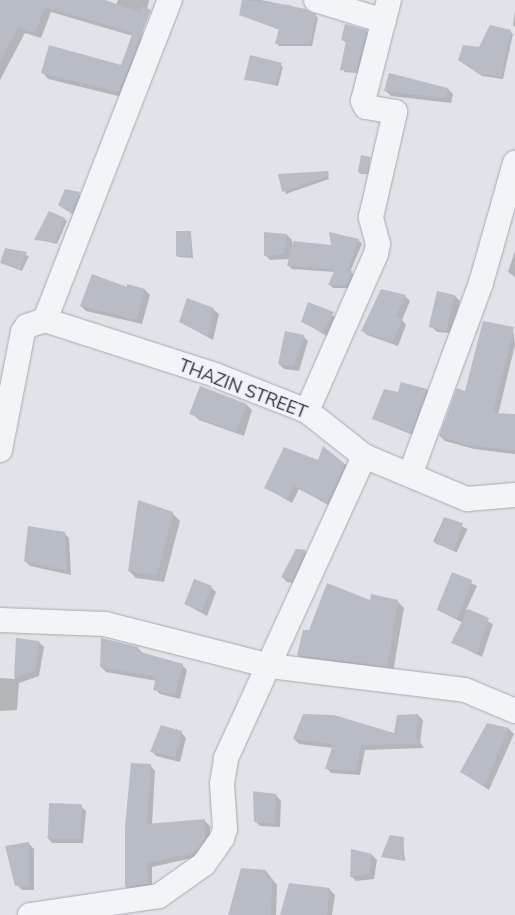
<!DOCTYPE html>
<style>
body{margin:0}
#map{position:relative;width:515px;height:915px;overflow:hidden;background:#e1e3e8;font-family:"Nunito Sans",sans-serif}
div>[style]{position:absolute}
.shadow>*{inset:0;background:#0003;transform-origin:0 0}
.building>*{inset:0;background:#b8bdc5;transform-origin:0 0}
.roads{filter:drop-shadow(0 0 1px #a6aab2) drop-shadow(0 0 1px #a6aab2)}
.street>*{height:24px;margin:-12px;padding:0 12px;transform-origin:12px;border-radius:12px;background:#f3f4f7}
span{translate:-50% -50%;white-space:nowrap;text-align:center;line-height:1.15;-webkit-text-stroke:4px #f0f2f6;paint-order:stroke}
.street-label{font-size:18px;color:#2a313e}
</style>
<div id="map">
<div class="shadow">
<i style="clip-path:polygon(0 0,100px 0,116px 5px,118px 0,149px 0,141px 41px,152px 12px,157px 17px,126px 98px,48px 79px,42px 72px,122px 67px,133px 36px,51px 12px,41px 38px,25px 33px,0 80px)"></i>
<i style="clip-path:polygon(244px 0,261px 0,305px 9px,315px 15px,318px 18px,312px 46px,278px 46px,280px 30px,240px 15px)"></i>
<i style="clip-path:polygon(515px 11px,515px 27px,513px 25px)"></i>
<i style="clip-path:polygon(366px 31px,369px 34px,358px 73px,344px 72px,347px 43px,342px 40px)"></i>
<i style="clip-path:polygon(510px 31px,513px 34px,503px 79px,482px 76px,462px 62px)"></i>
<i style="clip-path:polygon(281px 65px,283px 67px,278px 86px,245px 79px)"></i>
<i style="clip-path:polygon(390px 75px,448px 89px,453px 94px,451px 103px,391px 96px,386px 91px)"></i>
<i style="clip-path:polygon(370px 159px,369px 174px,361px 174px,358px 172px)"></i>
<i style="clip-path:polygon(327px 173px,329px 179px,286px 194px,279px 176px)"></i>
<i style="clip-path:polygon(66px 190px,82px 196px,74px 215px,59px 205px)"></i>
<i style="clip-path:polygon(64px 219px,67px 221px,57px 244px,36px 239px)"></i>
<i style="clip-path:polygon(191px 233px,193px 258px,178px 257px,176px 254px)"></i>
<i style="clip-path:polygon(287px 235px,292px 240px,292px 253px,358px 240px,362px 244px,350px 272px,356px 276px,351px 288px,333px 288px,330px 285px,335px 272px,292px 269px,289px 266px,290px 259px,270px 260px,265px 255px)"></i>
<i style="clip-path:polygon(6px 249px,29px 256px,22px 271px,1px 263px)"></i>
<i style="clip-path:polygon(515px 251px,515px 277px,508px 272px)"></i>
<i style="clip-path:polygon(127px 288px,145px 290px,150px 295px,142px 324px,86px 311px,81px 306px)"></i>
<i style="clip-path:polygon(438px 292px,455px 296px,460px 301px,452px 333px,437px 332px,432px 327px)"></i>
<i style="clip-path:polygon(405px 296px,410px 301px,402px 320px,406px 325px,398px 346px,367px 335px,362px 330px)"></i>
<i style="clip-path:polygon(309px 304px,338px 318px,328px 337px,302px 321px)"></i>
<i style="clip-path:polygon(213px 309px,219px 314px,213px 340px,180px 322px)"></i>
<i style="clip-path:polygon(513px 329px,515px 345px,498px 415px,515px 416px,515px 454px,474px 449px,445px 441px,440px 436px,466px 392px)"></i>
<i style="clip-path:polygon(303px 336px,308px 341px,299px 371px,284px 369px,279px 364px)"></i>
<i style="clip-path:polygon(201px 388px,247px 405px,252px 410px,244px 436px,199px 420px,194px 415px)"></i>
<i style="clip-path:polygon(427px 390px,431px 394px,415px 436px,373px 419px,399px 394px)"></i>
<i style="clip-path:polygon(318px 462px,345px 464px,350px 470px,332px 507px,299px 489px,292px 503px,266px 488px)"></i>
<i style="clip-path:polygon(172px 513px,180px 521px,164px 582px,136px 578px,129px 571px)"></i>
<i style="left:444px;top:518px;width:26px;height:26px;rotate:25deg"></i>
<i style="clip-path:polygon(64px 533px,69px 538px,71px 575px,30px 566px,25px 561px)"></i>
<i style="clip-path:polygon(305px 552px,310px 557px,297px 584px,287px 582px,282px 577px)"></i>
<i style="clip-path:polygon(453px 574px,477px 586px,466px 610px,493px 624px,482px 657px,453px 643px,463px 623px,438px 610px)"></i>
<i style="clip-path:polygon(211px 587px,216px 592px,207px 616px,185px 604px)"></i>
<i style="clip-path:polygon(397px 601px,404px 608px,393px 672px,304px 661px,298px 655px,310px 631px,371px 602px)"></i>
<i style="clip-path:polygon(17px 640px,39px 642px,44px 647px,39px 676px,19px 683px,17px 710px,0 711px,0 678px,15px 679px)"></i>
<i style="clip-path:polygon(138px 648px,143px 653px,182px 665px,187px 670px,180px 699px,160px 694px,155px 689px,157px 681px,106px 672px,101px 667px)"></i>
<i style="clip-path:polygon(418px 715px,423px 720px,420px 742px,424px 748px,365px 750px,360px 775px,331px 773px,327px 768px,333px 748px,299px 744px,294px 739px,395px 734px,398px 716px)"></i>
<i style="clip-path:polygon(487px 724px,509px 729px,514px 734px,489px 790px,461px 772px)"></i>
<i style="clip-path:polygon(181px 732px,186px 738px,180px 762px,156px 756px,152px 751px)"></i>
<i style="clip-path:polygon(150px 765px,155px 771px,152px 825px,205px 821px,210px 826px,210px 844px,201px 856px,152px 867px,152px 888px,131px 892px,126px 887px)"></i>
<i style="clip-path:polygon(276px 795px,281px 801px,280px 827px,260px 826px,255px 821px)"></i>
<i style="clip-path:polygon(81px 806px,86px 811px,83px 843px,52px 843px,47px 837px)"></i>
<i style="clip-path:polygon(403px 839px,405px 861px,382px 857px)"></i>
<i style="clip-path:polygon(29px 844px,34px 849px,34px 890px,22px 890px,17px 885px)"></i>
<i style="clip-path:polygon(372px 855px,377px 860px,374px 879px,356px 881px,351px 876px)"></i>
<i style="clip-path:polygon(266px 871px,277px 885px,276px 915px,229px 915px)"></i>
<i style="clip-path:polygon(330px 890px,335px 895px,332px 915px,282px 915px)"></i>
</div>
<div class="building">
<i style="clip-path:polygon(0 0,105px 0,140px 12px,142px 6px,151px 10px,119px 92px,41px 73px,49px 45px,121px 65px,133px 32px,45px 7px,35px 33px,18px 27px,0 62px)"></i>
<i style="clip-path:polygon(242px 0,289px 5px,316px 14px,310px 44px,275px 44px,279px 29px,239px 15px)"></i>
<i style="clip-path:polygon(345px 24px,367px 30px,356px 72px,340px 70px,346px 41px,341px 40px)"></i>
<i style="clip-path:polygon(490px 25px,511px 30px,501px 77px,479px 74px,458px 60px,463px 45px,479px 47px)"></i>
<i style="clip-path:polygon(250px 55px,282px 63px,275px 84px,244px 80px)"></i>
<i style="clip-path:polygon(389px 73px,448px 88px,446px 98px,384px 91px)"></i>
<i style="left:361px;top:155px;width:10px;height:17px;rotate:11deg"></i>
<i style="clip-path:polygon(328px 171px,329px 176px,282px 192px,278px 174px)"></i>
<i style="clip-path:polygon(65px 189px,80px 192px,72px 214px,58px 205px)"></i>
<i style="clip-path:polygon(49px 211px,65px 218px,55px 242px,34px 240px)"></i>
<i style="left:191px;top:231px;width:25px;height:15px;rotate:90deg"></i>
<i style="clip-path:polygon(264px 232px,287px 234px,284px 254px,264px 256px)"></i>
<i style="clip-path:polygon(329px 232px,359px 239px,347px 270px,353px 271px,347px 285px,328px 285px,335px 269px,287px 266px,293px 241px,331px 245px)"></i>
<i style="clip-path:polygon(5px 248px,27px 252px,20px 269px,0 263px)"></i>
<i style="clip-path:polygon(92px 274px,127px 287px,127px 284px,145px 289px,137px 320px,80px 306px)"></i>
<i style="clip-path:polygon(381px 289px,406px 295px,396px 316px,402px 319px,393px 342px,361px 331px)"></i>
<i style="left:437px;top:291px;width:18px;height:37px;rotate:13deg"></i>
<i style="clip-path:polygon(187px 298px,214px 308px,208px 336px,179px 322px)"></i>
<i style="clip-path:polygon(308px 302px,334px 312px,322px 332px,301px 322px)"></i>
<i style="clip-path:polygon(483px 321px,514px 327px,493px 413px,515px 414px,515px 450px,468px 445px,439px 436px,457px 388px,465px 391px)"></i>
<i style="clip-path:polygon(285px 331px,304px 335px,294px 366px,278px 364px)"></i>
<i style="clip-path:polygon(401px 382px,427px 389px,411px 433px,372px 419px,384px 389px,398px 392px)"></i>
<i style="left:200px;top:386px;width:50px;height:30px;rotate:21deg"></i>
<i style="clip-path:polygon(323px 446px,345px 464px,327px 503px,294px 485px,287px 499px,264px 488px,284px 447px,318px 460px)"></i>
<i style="clip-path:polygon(138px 500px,173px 512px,157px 575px,128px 571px)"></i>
<i style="left:444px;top:517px;width:20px;height:28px;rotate:18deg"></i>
<i style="clip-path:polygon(28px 526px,65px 532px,67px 571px,24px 561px)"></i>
<i style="clip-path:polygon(296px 549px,306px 550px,292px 580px,281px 577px)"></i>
<i style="left:452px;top:572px;width:22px;height:41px;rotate:22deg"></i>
<i style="left:194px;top:579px;width:19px;height:27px;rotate:21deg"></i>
<i style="clip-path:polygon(327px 583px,370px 600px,371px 594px,398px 600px,387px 667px,297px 655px,303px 630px,309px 630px)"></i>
<i style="clip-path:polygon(468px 609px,489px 618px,477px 653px,451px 643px)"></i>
<i style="clip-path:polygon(16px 638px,39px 641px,35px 671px,14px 678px)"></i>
<i style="clip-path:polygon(101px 638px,138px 647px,137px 651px,183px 664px,175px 695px,153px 690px,156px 677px,100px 667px)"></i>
<i style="clip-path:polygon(303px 714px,334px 715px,394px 733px,397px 715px,418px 714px,416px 739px,421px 740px,420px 744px,361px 745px,356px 771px,325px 769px,333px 744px,293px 739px)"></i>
<i style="clip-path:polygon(487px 723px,509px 728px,484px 786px,460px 772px)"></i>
<i style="clip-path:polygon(161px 725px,182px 731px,175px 757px,150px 752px)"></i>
<i style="clip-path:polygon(131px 763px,151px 764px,147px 824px,205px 819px,205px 838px,196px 852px,147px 863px,148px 884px,125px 887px,125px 826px)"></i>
<i style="clip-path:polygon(253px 791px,276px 794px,275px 823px,254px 822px)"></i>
<i style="left:49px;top:803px;width:33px;height:35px;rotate:2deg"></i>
<i style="clip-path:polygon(390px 835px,404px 837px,403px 860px,381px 857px)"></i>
<i style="clip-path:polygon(29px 842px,29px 886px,15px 886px,5px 846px)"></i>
<i style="clip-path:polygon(351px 849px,372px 854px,369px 874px,350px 877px)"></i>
<i style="clip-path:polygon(241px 868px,266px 870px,265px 877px,272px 879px,271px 915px,228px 915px)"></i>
<i style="clip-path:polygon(289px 883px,330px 888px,327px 915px,280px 915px)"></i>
</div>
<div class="roads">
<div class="street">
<i style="left:316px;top:0;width:71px;rotate:17.2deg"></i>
<i style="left:45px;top:320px;width:179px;rotate:17.9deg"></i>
<i style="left:215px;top:375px;width:99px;rotate:21.4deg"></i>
<i style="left:307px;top:411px;width:73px;rotate:38.3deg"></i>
<i style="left:364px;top:456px;width:112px;rotate:22.7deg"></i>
<i style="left:467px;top:499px;width:48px;rotate:-4.8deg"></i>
<i style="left:307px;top:411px;width:171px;rotate:-66.3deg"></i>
<i style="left:376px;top:254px;width:10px;rotate:-79deg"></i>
<i style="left:378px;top:244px;width:28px;rotate:-105deg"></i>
<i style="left:371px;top:217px;width:108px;rotate:-77.1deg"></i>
<i style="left:395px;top:112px;width:29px;rotate:-170deg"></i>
<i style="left:366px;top:107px;width:7px;rotate:-117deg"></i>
<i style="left:363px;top:101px;width:104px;rotate:-75.6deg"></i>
<i style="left:0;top:450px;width:120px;rotate:-79deg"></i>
<i style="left:23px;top:332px;width:7px;rotate:-56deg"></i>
<i style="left:27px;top:326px;width:19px;rotate:-18deg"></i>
<i style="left:45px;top:320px;width:344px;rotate:-68.7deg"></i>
<i style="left:410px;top:475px;width:205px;rotate:-69.7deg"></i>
<i style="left:481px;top:283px;width:125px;rotate:-74.2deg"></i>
<i style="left:0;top:620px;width:105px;rotate:2.2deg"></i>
<i style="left:105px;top:624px;width:170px;rotate:14.3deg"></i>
<i style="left:270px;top:666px;width:196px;rotate:7deg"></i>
<i style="left:465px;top:690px;width:54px;rotate:22.8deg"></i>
<i style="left:30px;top:915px;width:130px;rotate:-8.4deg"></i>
<i style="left:159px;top:896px;width:55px;rotate:-35.4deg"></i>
<i style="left:204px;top:864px;width:32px;rotate:-55deg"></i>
<i style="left:222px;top:838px;width:9px;rotate:-72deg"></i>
<i style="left:225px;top:829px;width:45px;rotate:-93.8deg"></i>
<i style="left:222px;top:784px;width:26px;rotate:-81deg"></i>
<i style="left:226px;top:758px;width:332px;rotate:-65.4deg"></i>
</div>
</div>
<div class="street-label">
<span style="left:243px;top:389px;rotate:21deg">THAZIN STREET</span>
</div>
</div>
